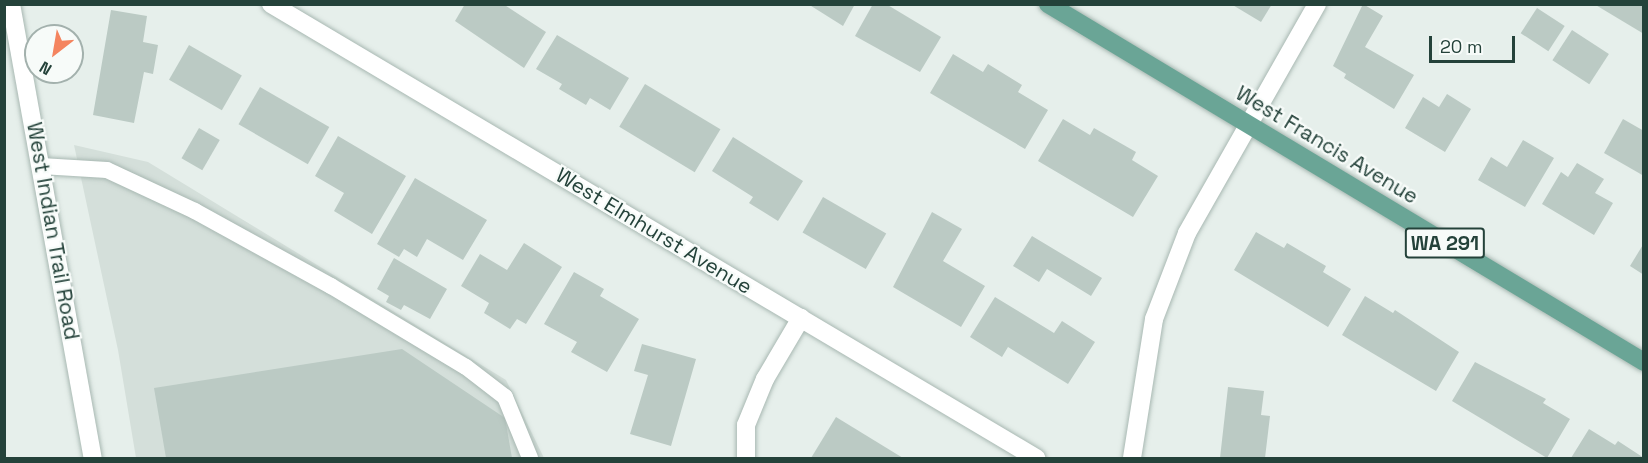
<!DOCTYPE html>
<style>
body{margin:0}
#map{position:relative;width:1648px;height:463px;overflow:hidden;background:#e6efeb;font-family:"Space Grotesk",sans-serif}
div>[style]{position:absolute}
.built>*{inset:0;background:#d4dfda}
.building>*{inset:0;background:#bbcac4;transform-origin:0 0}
.roads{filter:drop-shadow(0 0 2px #a8b8b2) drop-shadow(0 0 2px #a8b8b2)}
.lane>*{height:16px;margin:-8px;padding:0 8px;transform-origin:8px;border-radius:8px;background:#fff}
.street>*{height:18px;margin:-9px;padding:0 9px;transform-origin:9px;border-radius:9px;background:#fff}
.secondary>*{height:18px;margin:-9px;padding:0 9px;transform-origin:9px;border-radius:9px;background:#fff}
.primary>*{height:18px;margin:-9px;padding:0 9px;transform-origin:9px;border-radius:9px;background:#6aa596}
span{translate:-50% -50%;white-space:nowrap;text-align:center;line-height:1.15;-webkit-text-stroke:4.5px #f7fbf9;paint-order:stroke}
.shield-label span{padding:2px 4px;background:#f7fbf9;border:2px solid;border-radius:4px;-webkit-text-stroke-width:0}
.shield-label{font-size:20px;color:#24423a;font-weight:700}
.street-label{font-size:21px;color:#24423a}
.frame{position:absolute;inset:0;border:6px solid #24423a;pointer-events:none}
.north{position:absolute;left:24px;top:24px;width:60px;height:60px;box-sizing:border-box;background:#f7fbf9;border:2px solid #a3b1ad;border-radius:50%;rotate:211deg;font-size:16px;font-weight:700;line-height:24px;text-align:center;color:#24423a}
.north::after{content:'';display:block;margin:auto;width:21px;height:27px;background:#f4845f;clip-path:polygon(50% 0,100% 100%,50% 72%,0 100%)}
.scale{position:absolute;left:1429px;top:36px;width:86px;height:27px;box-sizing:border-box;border:3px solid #24423a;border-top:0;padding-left:8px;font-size:18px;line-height:21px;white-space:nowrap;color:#24423a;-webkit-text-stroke:4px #f7fbf9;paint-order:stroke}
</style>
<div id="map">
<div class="built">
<i style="clip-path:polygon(74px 145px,148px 162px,506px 380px,544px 458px,136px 458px,118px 350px)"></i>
</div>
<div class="building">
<i style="clip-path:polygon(465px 4px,503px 4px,546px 32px,524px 68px,455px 21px)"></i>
<i style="clip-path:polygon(808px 4px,855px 4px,843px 26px)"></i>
<i style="clip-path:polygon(873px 4px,886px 4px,941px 37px,920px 72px,855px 36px)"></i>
<i style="clip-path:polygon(1231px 4px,1272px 4px,1261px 22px)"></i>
<i style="clip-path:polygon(1363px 4px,1383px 16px,1365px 47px,1414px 75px,1394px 109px,1344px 78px,1346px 74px,1333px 66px)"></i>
<i style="clip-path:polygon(1594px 4px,1644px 4px,1644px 34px)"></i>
<i style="left:1537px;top:8px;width:33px;height:30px;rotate:33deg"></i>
<i style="clip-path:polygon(111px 10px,147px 16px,143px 42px,158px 45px,153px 74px,144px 72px,134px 123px,93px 115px)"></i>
<i style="left:1572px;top:30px;width:44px;height:36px;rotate:33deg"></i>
<i style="clip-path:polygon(557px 35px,629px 78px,610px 110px,590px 98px,586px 105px,559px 89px,562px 84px,536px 69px)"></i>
<i style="left:189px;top:45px;width:61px;height:40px;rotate:30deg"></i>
<i style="clip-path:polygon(953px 54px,983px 72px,988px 64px,1022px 85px,1018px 92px,1048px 110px,1025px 149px,930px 93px)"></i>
<i style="left:645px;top:84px;width:88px;height:50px;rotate:31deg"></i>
<i style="left:260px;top:87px;width:80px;height:43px;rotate:30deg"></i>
<i style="clip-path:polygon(1447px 94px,1471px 109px,1445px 152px,1405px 128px,1423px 97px,1439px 107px)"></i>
<i style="clip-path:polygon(1063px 119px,1090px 135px,1094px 128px,1136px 152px,1132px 160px,1158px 176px,1133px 217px,1038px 161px)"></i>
<i style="clip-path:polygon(1623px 119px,1644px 131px,1644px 176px,1604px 153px)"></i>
<i style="left:199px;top:128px;width:24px;height:35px;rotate:30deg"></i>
<i style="clip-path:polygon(338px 136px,406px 176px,372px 234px,334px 211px,344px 193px,315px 176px)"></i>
<i style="clip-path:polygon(733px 137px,803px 181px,778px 221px,749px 203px,753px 197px,712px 171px)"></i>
<i style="clip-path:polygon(1523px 140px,1554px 158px,1525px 207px,1478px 180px,1491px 157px,1507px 167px)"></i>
<i style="clip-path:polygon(1577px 163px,1604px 179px,1595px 193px,1613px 203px,1594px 235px,1542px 204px,1561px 172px,1568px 177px)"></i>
<i style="clip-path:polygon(415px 178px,487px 220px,463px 260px,427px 239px,417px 257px,404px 249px,399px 257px,377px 244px)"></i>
<i style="left:823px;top:197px;width:73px;height:41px;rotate:30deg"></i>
<i style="clip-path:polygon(932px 212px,962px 229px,943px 261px,985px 286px,961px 327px,893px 287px)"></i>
<i style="clip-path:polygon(1256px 232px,1284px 248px,1287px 243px,1326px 266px,1323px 272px,1351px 289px,1328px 327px,1234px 270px)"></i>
<i style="clip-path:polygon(1032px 236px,1102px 278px,1091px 296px,1047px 269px,1039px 282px,1013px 266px)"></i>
<i style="clip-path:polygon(524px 243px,562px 267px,526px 324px,517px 319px,510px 329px,484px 313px,489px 303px,461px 286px,480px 254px,507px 270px)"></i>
<i style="clip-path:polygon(1644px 243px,1644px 275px,1630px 266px)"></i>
<i style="clip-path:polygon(394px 258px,447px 289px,430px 319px,404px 305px,401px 310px,386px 302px,389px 296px,377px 289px)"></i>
<i style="clip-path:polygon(574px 272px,604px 289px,600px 296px,639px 319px,607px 372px,571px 352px,577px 342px,544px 324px)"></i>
<i style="clip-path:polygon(1365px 296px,1393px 313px,1395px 310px,1459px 352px,1436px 391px,1342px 335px)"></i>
<i style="clip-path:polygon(995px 297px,1054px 333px,1062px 321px,1095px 342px,1068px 384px,1008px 347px,1002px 357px,970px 337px)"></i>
<i style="clip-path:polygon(642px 344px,696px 359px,671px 446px,630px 434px,648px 375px,634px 371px)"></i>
<i style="clip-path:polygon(402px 349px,505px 418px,512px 458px,166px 458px,154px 388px)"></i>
<i style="clip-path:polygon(1475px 362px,1546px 399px,1543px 403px,1570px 419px,1547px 458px,1452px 401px)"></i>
<i style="clip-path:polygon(1228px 387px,1264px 391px,1261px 415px,1270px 416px,1265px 458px,1220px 458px)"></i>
<i style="clip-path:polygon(836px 417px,903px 458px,811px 458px)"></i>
<i style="clip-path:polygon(1589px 429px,1615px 445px,1618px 441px,1644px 458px,1571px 458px)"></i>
</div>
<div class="roads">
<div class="lane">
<i style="left:41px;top:166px;width:66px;rotate:3.5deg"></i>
<i style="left:107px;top:170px;width:97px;rotate:25deg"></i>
<i style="left:195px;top:211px;width:155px;rotate:28.9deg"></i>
<i style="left:331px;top:286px;width:157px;rotate:31deg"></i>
<i style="left:466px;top:367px;width:49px;rotate:37.6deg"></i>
<i style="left:505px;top:397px;width:66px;rotate:67.7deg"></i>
</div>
<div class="street">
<i style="left:271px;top:4px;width:890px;rotate:30.69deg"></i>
<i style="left:746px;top:458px;width:33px;rotate:-90deg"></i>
<i style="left:746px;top:425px;width:50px;rotate:-67.6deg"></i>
<i style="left:765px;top:379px;width:71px;rotate:-59.5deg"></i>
<i style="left:1132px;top:458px;width:141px;rotate:-81deg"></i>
<i style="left:1154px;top:319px;width:92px;rotate:-69deg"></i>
<i style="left:1187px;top:233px;width:263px;rotate:-60.4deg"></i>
</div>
<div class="secondary">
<i style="left:11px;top:4px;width:461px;rotate:79.8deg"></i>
</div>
<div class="primary">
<i style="left:1048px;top:4px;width:695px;rotate:30.99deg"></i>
</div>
</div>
<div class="shield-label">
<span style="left:1445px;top:243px">WA 291</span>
</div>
<div class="street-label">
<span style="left:1327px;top:145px;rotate:31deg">West Francis Avenue</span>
<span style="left:53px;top:231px;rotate:80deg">West Indian Trail Road</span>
<span style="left:654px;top:231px;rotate:31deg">West Elmhurst Avenue</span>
</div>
<div class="frame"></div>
<div class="north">N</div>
<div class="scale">20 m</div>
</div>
